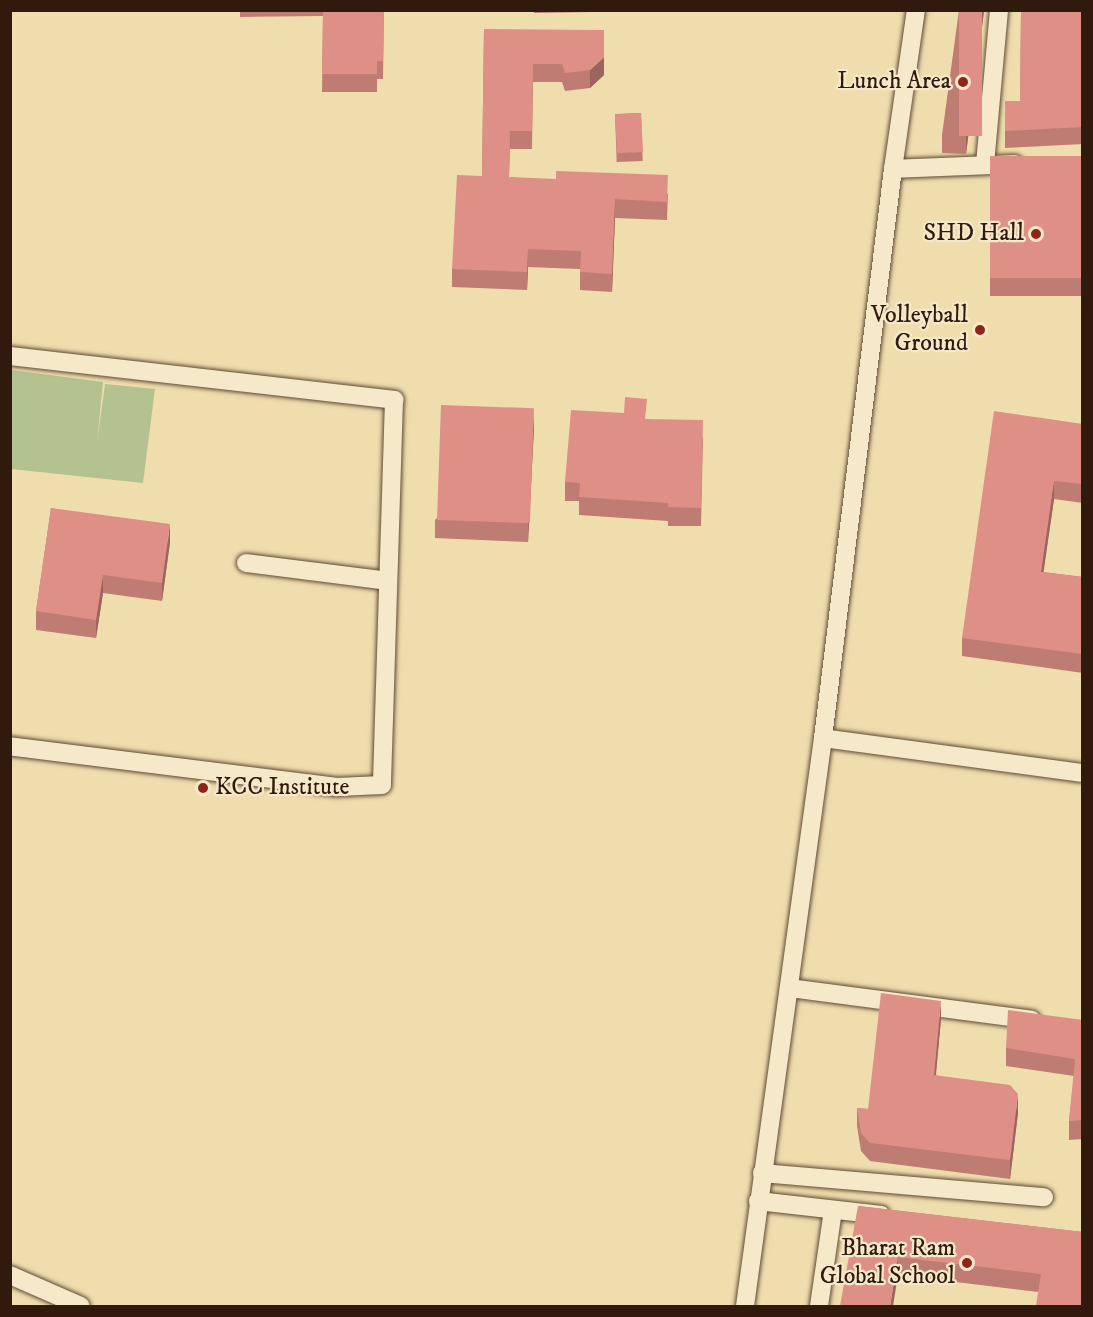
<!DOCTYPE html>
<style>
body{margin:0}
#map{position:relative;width:1093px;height:1317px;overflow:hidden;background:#efddae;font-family:"IM FELL DW Pica",serif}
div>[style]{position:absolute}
.green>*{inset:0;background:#b3c28f}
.roads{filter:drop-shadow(0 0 2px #604b35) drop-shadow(0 0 2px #604b35)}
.minor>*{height:18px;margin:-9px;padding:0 9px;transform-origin:9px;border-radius:9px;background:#f5e9ca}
.wall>*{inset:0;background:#bf7c73;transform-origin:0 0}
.shaded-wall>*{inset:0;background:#9b655e}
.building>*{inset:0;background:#de9086;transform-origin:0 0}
.dots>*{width:16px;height:16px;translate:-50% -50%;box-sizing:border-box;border:3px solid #f5e9ca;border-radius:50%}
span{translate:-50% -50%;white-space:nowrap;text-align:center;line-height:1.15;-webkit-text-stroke:4.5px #f5e9ca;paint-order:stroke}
.poi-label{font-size:24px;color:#301a0d}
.right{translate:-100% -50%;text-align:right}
.left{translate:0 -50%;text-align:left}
.frame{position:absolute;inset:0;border:12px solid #301a0d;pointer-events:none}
</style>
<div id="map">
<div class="green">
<i style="clip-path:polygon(11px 370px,103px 382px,97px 442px,105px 384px,155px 389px,143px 483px,11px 469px)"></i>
</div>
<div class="roads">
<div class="minor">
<i style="left:985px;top:164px;width:155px;rotate:-84.8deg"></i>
<i style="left:893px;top:169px;width:122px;rotate:-2.3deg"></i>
<i style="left:10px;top:356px;width:387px;rotate:6.5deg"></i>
<i style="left:394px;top:400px;width:385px;rotate:91.8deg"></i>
<i style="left:382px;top:785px;width:45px;rotate:177.5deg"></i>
<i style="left:337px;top:787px;width:330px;rotate:-172.9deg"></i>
<i style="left:246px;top:563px;width:143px;rotate:7.2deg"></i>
<i style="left:823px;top:738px;width:261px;rotate:7.7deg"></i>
<i style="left:790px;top:988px;width:244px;rotate:7.5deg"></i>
<i style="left:762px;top:1173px;width:283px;rotate:4.9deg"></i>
<i style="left:758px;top:1201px;width:124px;rotate:6.5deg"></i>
<i style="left:10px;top:1275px;width:77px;rotate:23.6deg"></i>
<i style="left:745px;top:1306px;width:573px;rotate:-82.18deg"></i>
<i style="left:823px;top:738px;width:573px;rotate:-82.99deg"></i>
<i style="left:893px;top:169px;width:161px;rotate:-81.8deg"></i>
<i style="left:819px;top:1306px;width:97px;rotate:-81.7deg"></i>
</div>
</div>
<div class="wall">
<i style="clip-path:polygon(240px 10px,384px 10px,383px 79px,377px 79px,377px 92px,322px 92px,323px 16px,240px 17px)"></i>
<i style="clip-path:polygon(534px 10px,593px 10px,593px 12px,534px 13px)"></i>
<i style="clip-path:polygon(959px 10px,988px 10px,988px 12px,984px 12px,966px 154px,942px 153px,942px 135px)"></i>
<i style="clip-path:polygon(1010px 10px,1083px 10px,1083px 144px,1005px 148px,1005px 101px,1020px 101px,1021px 12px,1010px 12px)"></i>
<i style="clip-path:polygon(484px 29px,604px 75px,590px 88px,565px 91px,562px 82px,533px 82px,532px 149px,510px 149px,509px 177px,668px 194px,667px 220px,615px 218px,612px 292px,580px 290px,580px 269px,528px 267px,527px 290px,452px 287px,452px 269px,482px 176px)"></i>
<i style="left:641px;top:113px;width:48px;height:26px;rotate:88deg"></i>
<i style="left:1083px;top:156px;width:140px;height:93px;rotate:90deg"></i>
<i style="clip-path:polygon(647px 419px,703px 438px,701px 526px,668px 526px,668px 521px,579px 515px,579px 501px,565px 501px,565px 482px)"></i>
<i style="clip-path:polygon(1083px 424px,1083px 503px,1054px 499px,1043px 572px,1083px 577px,1083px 673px,962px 656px,962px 638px)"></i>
<i style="clip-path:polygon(534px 427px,528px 542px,435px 538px,435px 520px)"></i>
<i style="clip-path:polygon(51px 508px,170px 542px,162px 601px,103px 593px,96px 638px,36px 630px,36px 611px)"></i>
<i style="clip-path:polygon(941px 1019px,936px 1075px,1018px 1113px,1010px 1179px,870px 1161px,861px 1151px,857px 1126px,857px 1108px,868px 1109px)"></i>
<i style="clip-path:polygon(1081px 1020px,1083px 1020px,1083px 1139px,1069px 1140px,1069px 1121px,1074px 1076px,1006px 1066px,1006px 1048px)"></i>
<i style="clip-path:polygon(858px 1206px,1083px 1232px,1038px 1292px,898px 1275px)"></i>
</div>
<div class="shaded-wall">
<i style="clip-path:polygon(982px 10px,984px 10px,966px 154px,966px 136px)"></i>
<i style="clip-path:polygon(604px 57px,604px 75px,590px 88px,590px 70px)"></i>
<i style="clip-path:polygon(615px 199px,615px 218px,612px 292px,612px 274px)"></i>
<i style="clip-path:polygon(528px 249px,528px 267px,527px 290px,527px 272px)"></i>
<i style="clip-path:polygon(534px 409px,534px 427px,528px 542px,528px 524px)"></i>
<i style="clip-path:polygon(1054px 481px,1054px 499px,1041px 590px,1041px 572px)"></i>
<i style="clip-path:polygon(170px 524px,170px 542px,162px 601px,162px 583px)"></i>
<i style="clip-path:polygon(103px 575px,103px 593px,96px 638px,96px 620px)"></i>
<i style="clip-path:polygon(941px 1001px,941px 1019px,934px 1093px,934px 1075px)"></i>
<i style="clip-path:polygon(1018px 1094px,1018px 1113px,1010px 1179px,1010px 1160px)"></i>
<i style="clip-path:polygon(898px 1257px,898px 1275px,893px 1306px,890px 1306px)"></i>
</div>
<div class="building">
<i style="clip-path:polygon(323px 10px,384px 10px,383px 61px,377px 61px,377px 74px,322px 74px)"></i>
<i style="left:959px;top:10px;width:23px;height:126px"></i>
<i style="clip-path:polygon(1021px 10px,1083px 10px,1083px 127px,1005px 131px,1005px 101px,1020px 101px)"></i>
<i style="clip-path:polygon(484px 29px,604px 30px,604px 57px,590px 70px,565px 73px,562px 64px,533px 64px,532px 131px,510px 131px,509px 177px,556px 179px,556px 171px,668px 175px,667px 202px,615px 199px,612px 274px,580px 272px,581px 251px,528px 249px,527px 272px,452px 269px,457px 175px,482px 176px)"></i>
<i style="left:641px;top:113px;width:39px;height:26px;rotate:87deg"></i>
<i style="left:1082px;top:156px;width:122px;height:92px;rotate:90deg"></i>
<i style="clip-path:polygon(625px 397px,647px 399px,645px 419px,703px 420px,701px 508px,668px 507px,668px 503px,579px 497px,580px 483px,565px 482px,571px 410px,624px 413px)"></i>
<i style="left:441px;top:405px;width:93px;height:115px;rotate:2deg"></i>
<i style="clip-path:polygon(994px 411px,1083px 424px,1083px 484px,1054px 481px,1041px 572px,1083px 577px,1083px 654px,962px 638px)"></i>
<i style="clip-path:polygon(51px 508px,170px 524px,162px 583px,103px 575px,96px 620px,36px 611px)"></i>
<i style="clip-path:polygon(881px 993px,941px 1001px,934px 1075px,1010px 1085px,1018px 1094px,1010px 1160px,870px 1143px,861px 1133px,857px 1108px,868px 1109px)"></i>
<i style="clip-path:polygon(1008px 1010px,1083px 1020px,1083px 1120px,1069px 1121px,1075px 1059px,1006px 1048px)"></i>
<i style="clip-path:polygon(858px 1206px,1083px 1232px,1083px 1293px,1081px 1306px,1036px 1306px,1041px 1274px,898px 1257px,890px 1306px,840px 1306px)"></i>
</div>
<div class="dots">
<i style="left:963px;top:82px;background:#8f2418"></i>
<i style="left:1036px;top:234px;background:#8f2418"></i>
<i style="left:980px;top:330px;background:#8f2418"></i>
<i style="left:203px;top:788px;background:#8f2418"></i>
<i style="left:967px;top:1263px;background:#8f2418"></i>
</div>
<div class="poi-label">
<span class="right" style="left:951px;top:82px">Lunch Area</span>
<span class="right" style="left:1024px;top:234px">SHD Hall</span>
<span class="right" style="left:968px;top:330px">Volleyball<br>Ground</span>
<span class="left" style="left:215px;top:788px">KCC Institute</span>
<span class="right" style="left:955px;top:1263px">Bharat Ram<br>Global School</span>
</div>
<div class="frame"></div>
</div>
